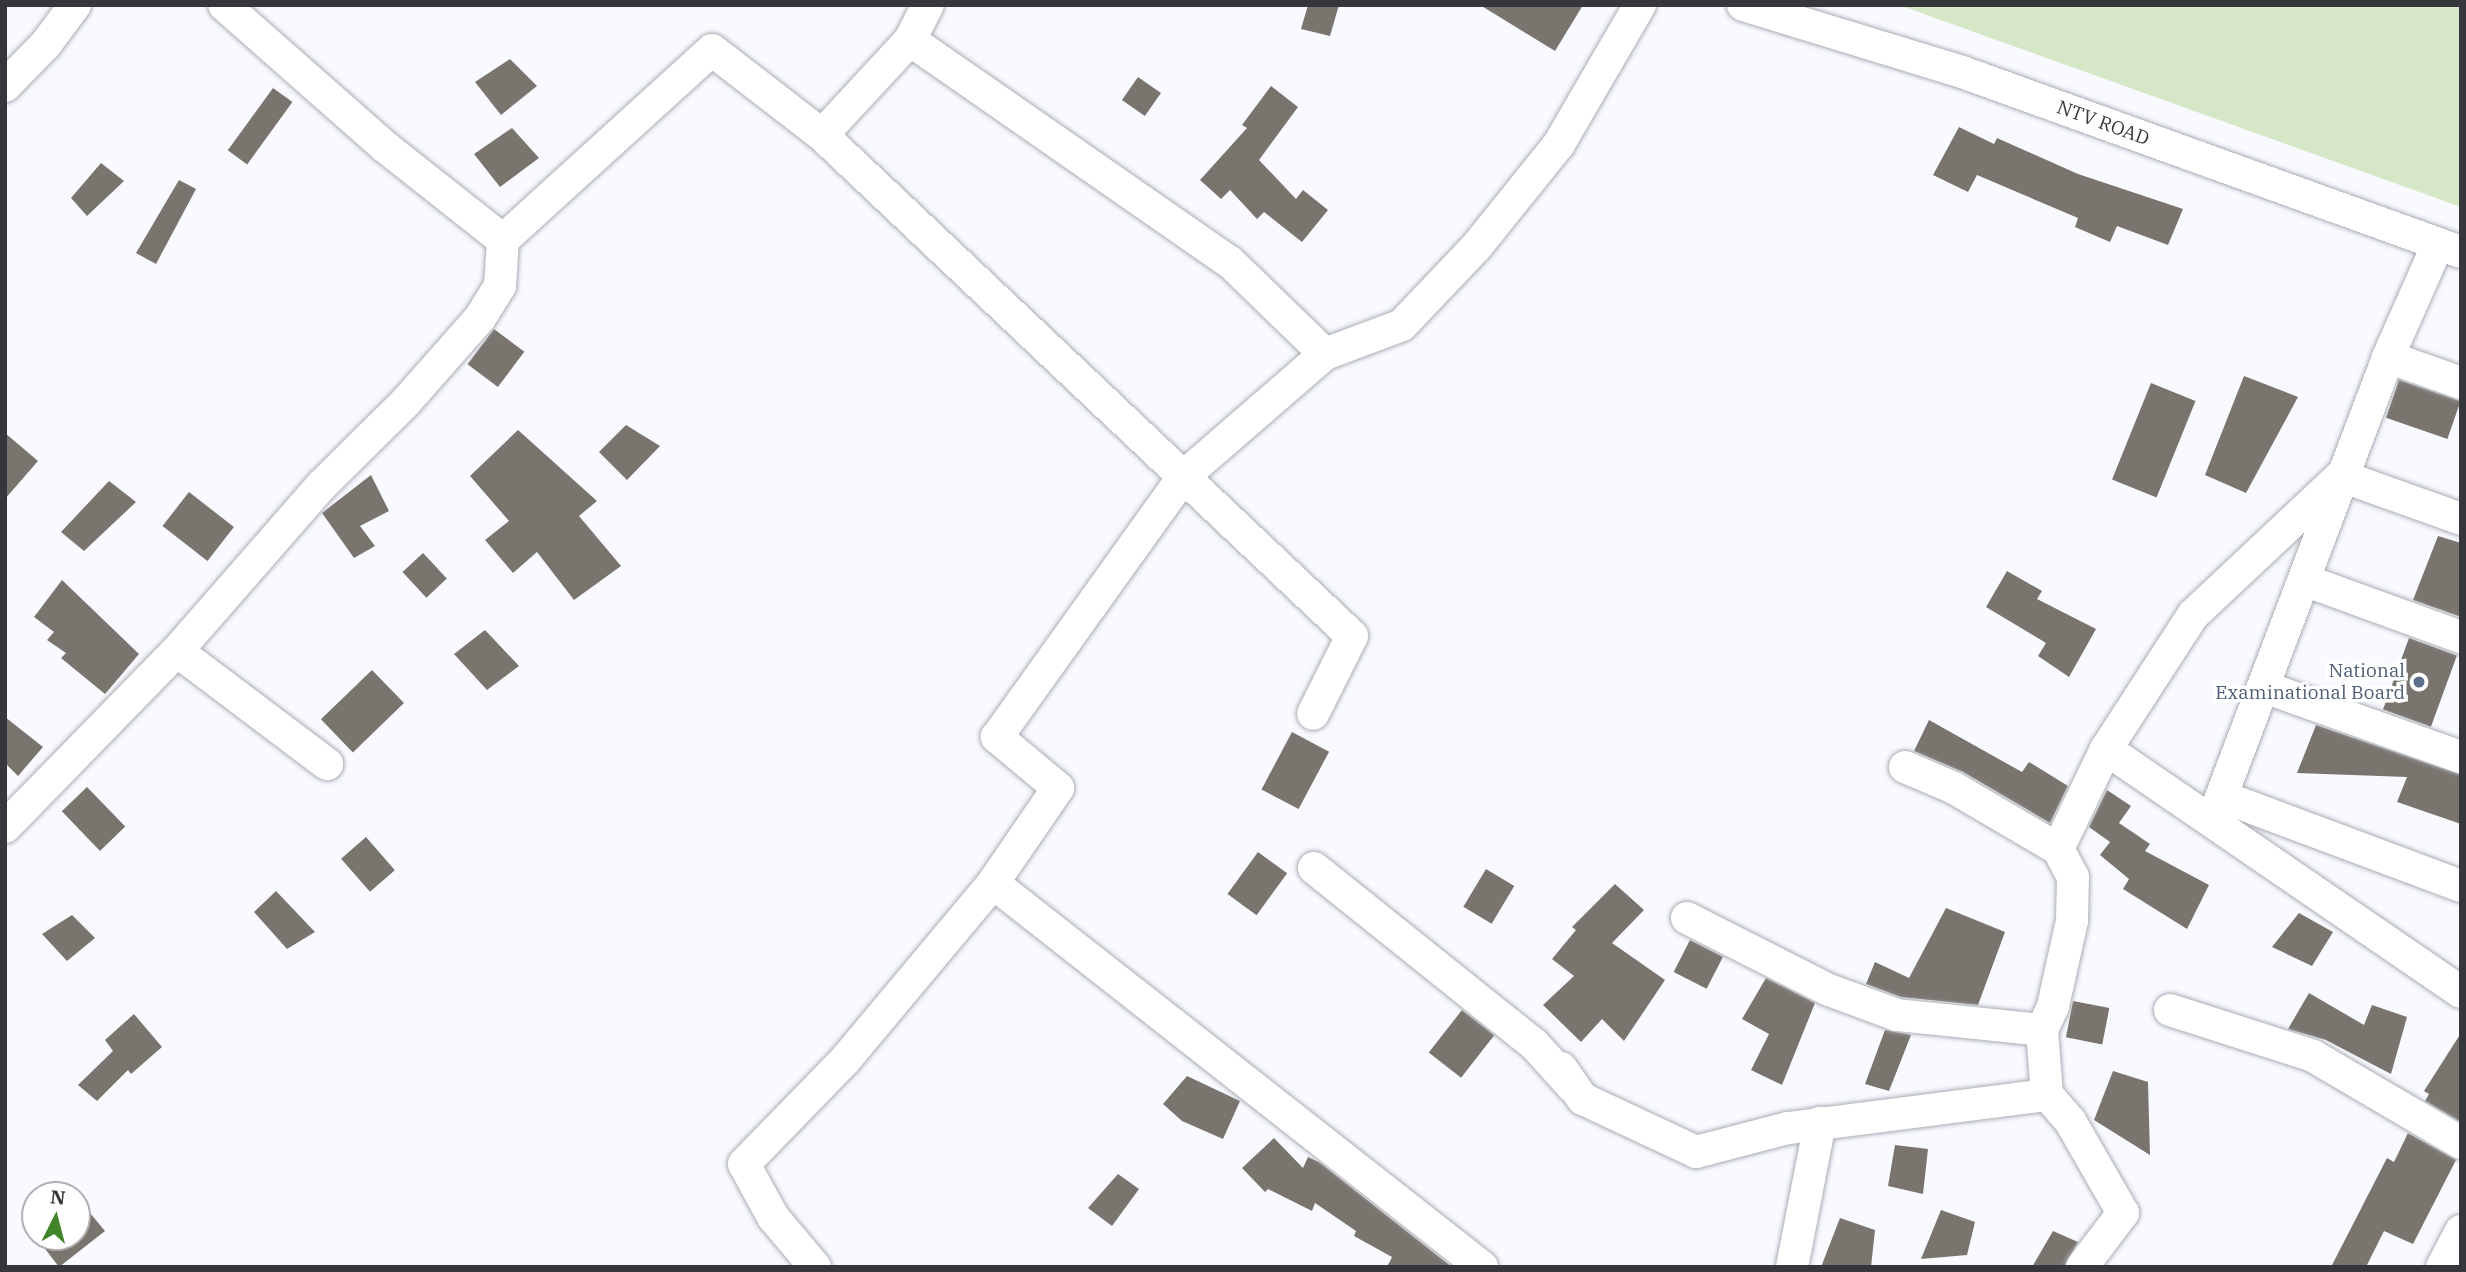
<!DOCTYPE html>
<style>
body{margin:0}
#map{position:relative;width:2466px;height:1272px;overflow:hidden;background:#f8faff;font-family:"IBM Plex Serif",serif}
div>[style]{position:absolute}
.green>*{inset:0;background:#d5e7c7}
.building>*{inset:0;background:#7a746f;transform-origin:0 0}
.roads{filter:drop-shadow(0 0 2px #aaadb4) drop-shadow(0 0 2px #aaadb4)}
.minor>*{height:32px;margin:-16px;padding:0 16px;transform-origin:16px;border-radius:16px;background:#fff}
.dots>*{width:19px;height:19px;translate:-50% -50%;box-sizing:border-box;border:4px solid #fff;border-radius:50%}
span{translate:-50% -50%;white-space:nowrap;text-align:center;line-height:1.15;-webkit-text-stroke:7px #fff;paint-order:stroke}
.street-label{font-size:19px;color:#36373a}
.service-label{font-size:19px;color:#4e5e75}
.right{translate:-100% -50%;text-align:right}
.frame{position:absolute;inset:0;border:7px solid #36373a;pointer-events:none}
.north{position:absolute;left:21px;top:1181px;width:70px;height:70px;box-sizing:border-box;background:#fff;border:2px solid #afafb0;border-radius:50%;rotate:6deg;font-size:19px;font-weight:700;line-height:28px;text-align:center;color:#36373a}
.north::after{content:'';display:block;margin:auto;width:24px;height:32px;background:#418528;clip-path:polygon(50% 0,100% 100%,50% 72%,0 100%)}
</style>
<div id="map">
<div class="green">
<i style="clip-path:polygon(1899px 5px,2461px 5px,2461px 207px)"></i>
</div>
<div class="building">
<i style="clip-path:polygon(1308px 5px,1339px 5px,1330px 36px,1301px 29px)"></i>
<i style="clip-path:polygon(1480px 5px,1583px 5px,1555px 51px)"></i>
<i style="clip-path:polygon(510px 59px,537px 86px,501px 115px,475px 82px)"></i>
<i style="left:1138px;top:77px;width:28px;height:28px;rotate:35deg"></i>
<i style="clip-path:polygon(1271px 86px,1298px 107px,1259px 160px,1296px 199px,1303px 190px,1328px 210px,1302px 242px,1264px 212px,1257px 219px,1230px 190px,1221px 199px,1200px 180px,1247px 128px,1242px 125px)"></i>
<i style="left:273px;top:88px;width:24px;height:77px;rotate:36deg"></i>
<i style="clip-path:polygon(1959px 127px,1994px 144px,1997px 138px,2078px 174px,2183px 209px,2168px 245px,2117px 226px,2110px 242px,2075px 227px,2078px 218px,1977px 175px,1968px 192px,1933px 175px)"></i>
<i style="clip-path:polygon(512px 128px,539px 158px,500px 187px,474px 154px)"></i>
<i style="clip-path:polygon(101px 163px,124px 181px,87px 216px,71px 198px)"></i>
<i style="clip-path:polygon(179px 180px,196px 189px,156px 264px,136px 253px)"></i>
<i style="left:494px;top:329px;width:38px;height:44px;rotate:37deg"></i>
<i style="clip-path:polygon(2244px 376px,2298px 397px,2246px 493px,2205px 475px)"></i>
<i style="left:2399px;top:380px;width:65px;height:40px;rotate:19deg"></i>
<i style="left:2151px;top:383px;width:48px;height:104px;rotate:22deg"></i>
<i style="clip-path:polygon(626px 425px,660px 446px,627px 480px,599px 452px)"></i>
<i style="clip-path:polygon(518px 430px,597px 501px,579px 516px,621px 566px,574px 600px,537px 552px,513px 573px,485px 540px,509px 521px,470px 476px)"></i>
<i style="clip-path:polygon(5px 433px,38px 461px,5px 499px)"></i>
<i style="clip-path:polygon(371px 475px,389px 511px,360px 526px,375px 546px,354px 558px,322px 513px)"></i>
<i style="clip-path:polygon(109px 481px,136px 502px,84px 551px,61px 532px)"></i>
<i style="left:189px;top:492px;width:57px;height:43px;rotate:38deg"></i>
<i style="clip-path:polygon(2438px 536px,2461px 543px,2461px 617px,2413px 600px)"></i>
<i style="left:423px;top:553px;width:35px;height:28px;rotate:47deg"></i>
<i style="clip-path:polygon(2007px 571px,2042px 591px,2037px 599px,2096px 629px,2069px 677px,2038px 656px,2046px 643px,1986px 607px)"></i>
<i style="clip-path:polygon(62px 580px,139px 654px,105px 694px,61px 658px,66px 653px,47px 640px,54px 632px,34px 617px)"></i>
<i style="clip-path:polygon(485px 630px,519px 666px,487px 690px,454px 654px)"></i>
<i style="left:2409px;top:638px;width:51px;height:76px;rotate:20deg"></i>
<i style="left:372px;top:670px;width:46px;height:71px;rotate:46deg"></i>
<i style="clip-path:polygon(5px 717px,43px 747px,18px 776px,5px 763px)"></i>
<i style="clip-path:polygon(1929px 720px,2022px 772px,2029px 762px,2068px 786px,2050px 823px,1963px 772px,1914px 751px)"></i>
<i style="clip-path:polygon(2316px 725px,2461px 775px,2461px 824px,2397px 802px,2407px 777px,2297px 773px)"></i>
<i style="left:1292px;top:732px;width:42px;height:65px;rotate:28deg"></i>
<i style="left:87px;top:787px;width:55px;height:35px;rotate:46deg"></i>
<i style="clip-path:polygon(2107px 790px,2131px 806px,2119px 823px,2150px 844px,2145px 851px,2209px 885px,2187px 929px,2123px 889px,2129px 879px,2100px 855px,2110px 842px,2089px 827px)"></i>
<i style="left:366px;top:837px;width:44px;height:33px;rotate:49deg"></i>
<i style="left:1258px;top:852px;width:36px;height:52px;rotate:36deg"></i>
<i style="left:1486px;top:869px;width:33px;height:44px;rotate:31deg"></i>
<i style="clip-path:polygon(1615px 884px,1644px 910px,1612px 943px,1665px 980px,1624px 1041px,1602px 1019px,1581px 1042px,1543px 1005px,1574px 976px,1552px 959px,1576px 930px,1572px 927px)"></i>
<i style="clip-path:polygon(276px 891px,315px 932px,287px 949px,254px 912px)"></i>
<i style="clip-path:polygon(1946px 908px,2005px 932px,1978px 1005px,1901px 997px,1866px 984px,1875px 962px,1909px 978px)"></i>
<i style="clip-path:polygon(2299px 913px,2333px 932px,2312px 966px,2272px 947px)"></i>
<i style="clip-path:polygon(72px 915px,95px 938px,67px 961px,42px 934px)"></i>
<i style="left:1690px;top:940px;width:37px;height:36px;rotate:27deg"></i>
<i style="clip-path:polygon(1766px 978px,1815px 1003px,1782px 1085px,1751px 1070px,1769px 1034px,1742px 1019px)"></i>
<i style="clip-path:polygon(2309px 993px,2364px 1025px,2372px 1005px,2407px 1017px,2391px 1074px,2326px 1040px,2288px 1029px)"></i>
<i style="left:2073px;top:1001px;width:37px;height:37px;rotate:11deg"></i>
<i style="left:1462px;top:1010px;width:41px;height:54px;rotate:38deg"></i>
<i style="clip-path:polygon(134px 1014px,162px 1047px,131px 1074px,128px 1070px,97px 1101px,78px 1085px,113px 1051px,105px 1040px)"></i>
<i style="clip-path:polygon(1885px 1030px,1911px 1035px,1889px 1091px,1865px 1084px)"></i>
<i style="clip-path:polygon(2461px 1033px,2461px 1122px,2425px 1101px,2429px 1094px,2424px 1091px)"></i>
<i style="clip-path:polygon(2113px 1071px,2148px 1082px,2150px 1155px,2094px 1120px)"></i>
<i style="clip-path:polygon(1187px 1076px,1240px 1101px,1223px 1139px,1182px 1121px,1163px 1104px)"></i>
<i style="clip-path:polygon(2408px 1133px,2456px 1160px,2413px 1244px,2384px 1231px,2366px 1267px,2331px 1267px,2387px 1158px,2394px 1162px)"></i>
<i style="clip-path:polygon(1274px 1138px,1303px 1168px,1308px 1157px,1319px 1162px,1452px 1267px,1387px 1267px,1392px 1257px,1354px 1236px,1356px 1231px,1315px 1203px,1312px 1211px,1268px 1189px,1265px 1192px,1242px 1168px)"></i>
<i style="clip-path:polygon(1895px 1145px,1928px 1149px,1923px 1194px,1888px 1186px)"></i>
<i style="clip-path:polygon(1118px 1174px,1139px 1189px,1112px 1226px,1088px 1208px)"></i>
<i style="clip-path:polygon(80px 1201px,105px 1231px,59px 1267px,36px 1237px,77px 1237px)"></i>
<i style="clip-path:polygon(1941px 1210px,1975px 1222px,1967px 1255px,1921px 1259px)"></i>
<i style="clip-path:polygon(1840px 1218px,1875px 1230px,1871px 1267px,1821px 1267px)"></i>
<i style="clip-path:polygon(2053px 1231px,2078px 1242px,2064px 1267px,2032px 1267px)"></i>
</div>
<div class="roads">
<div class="minor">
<i style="left:1743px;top:5px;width:229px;rotate:17deg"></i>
<i style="left:1962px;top:72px;width:530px;rotate:19.84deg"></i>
<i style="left:910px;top:40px;width:389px;rotate:34.8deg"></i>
<i style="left:1230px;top:262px;width:132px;rotate:44.1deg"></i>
<i style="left:5px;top:86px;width:59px;rotate:-45.7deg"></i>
<i style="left:46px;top:44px;width:49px;rotate:-53.4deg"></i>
<i style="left:822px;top:135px;width:129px;rotate:-47.2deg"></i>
<i style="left:910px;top:40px;width:39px;rotate:-63deg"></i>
<i style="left:503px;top:240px;width:282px;rotate:-42.3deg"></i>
<i style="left:712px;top:50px;width:139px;rotate:37.7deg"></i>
<i style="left:822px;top:135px;width:729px;rotate:43.39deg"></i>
<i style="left:1352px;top:636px;width:87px;rotate:116.6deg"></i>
<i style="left:2388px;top:357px;width:77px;rotate:19.6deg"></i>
<i style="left:2304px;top:580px;width:167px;rotate:20deg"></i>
<i style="left:177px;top:651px;width:188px;rotate:37deg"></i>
<i style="left:2264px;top:687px;width:209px;rotate:19.6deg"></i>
<i style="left:2106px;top:749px;width:430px;rotate:34.4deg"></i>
<i style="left:1905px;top:767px;width:53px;rotate:23.2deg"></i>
<i style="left:1954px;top:788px;width:121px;rotate:30.4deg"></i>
<i style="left:2223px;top:797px;width:254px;rotate:20.5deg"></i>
<i style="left:2212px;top:821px;width:496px;rotate:-69.2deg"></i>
<i style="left:2388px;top:357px;width:124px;rotate:-66.1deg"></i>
<i style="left:5px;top:827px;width:246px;rotate:-45.7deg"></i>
<i style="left:177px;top:651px;width:220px;rotate:-48.9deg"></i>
<i style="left:322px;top:485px;width:117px;rotate:-44.7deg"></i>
<i style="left:405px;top:403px;width:113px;rotate:-48.6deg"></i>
<i style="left:480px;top:318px;width:38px;rotate:-58deg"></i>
<i style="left:500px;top:286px;width:46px;rotate:-86.3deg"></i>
<i style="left:503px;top:240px;width:152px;rotate:-141.7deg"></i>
<i style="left:384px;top:146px;width:213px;rotate:-138.6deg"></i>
<i style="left:1314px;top:868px;width:282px;rotate:38.7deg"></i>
<i style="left:1534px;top:1044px;width:57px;rotate:47.9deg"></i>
<i style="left:993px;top:883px;width:622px;rotate:38.14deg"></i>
<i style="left:1687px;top:918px;width:159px;rotate:26.9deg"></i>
<i style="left:1829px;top:990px;width:72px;rotate:20.2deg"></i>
<i style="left:1897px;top:1015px;width:146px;rotate:5.9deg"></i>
<i style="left:2170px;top:1010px;width:150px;rotate:17.8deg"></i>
<i style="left:2313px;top:1056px;width:172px;rotate:30.4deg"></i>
<i style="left:1561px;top:1068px;width:38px;rotate:55deg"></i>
<i style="left:1583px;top:1099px;width:125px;rotate:25.1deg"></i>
<i style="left:1696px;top:1152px;width:95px;rotate:-14.6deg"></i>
<i style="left:1788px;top:1128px;width:261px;rotate:-7.3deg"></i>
<i style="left:815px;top:1267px;width:65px;rotate:-130deg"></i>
<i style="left:773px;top:1217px;width:60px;rotate:-118.7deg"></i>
<i style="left:744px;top:1164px;width:146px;rotate:-45.8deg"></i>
<i style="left:846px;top:1059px;width:229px;rotate:-50.1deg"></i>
<i style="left:993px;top:883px;width:115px;rotate:-55.6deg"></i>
<i style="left:1058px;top:788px;width:80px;rotate:-140.1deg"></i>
<i style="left:997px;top:737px;width:320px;rotate:-54.4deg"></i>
<i style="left:1183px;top:477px;width:188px;rotate:-40.9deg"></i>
<i style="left:1325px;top:354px;width:82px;rotate:-20.6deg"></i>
<i style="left:1402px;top:325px;width:109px;rotate:-46.5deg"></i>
<i style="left:1477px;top:246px;width:131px;rotate:-51.2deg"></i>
<i style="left:1559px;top:144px;width:161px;rotate:-59.8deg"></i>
<i style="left:1792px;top:1267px;width:147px;rotate:-79deg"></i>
<i style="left:2082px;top:1267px;width:68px;rotate:-52.8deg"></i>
<i style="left:2123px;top:1213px;width:106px;rotate:-119.9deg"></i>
<i style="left:2070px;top:1121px;width:35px;rotate:-131deg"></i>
<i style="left:2047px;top:1095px;width:65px;rotate:-94.4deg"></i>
<i style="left:2042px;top:1030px;width:26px;rotate:-65deg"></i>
<i style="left:2053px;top:1006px;width:87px;rotate:-77.4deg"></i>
<i style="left:2072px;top:921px;width:44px;rotate:-88.7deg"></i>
<i style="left:2073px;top:877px;width:32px;rotate:-118deg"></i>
<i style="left:2058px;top:849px;width:111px;rotate:-64.4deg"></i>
<i style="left:2106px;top:749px;width:160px;rotate:-57deg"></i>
<i style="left:2193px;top:615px;width:203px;rotate:-43.2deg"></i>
<i style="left:2341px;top:476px;width:127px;rotate:19.7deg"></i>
<i style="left:2442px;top:1267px;width:41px;rotate:-62.2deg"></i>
</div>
</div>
<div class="dots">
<i style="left:2419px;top:682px;background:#5c6f8a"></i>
</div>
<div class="street-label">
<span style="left:2103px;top:123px;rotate:20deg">NTV ROAD</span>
</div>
<div class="service-label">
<span class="right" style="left:2405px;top:682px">National<br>Examinational Board</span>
</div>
<div class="frame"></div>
<div class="north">N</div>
</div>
